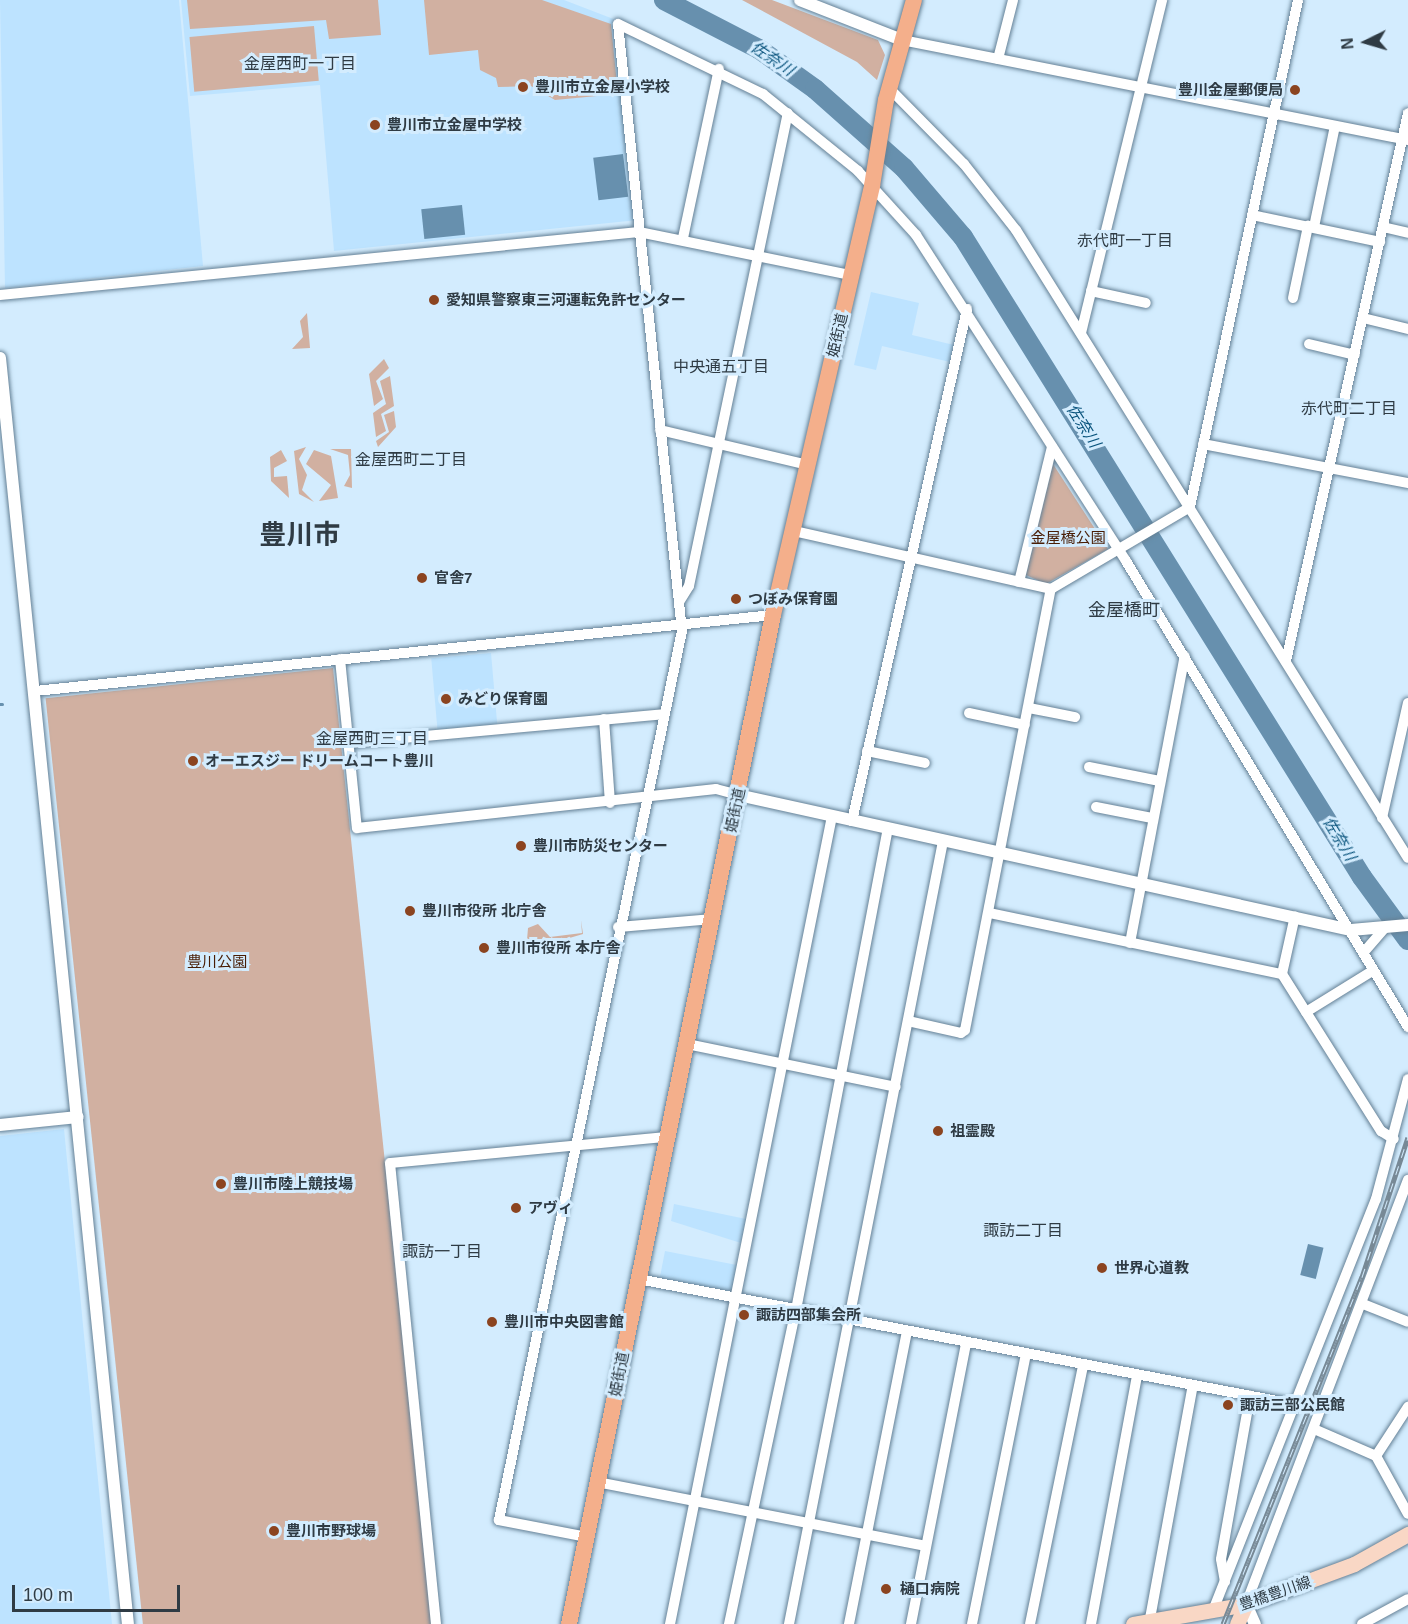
<!DOCTYPE html>
<meta charset="utf-8">
<style>
body{margin:0}
#map{position:relative;width:1408px;height:1624px;overflow:hidden;background:#d3ecfe;font-family:Arial,"Noto Sans JP",sans-serif}
div>[style]{position:absolute}
.built>*{inset:0;background:#bde3ff;transform-origin:0 0}
.green>*{inset:0;background:#d1b0a1;transform-origin:0 0}
.water>*{inset:0;background:#6790ae;transform-origin:0 0}
.stream>*{height:3px;margin:-1.5px;padding:0 1.5px;transform-origin:1.5px;border-radius:1.5px;background:#6790ae}
.river>*{height:20px;margin:-10px;padding:0 10px;transform-origin:10px;border-radius:10px;background:#6790ae}
.roads{filter:drop-shadow(0 0 2px #648095) drop-shadow(0 0 2px #648095)}
.minor>*{height:10px;margin:-5px;padding:0 5px;transform-origin:5px;border-radius:5px;background:#fff}
.tertiary>*{height:12px;margin:-6px;padding:0 6px;transform-origin:6px;border-radius:6px;background:#fff}
.secondary>*{height:15px;margin:-7.5px;padding:0 7.5px;transform-origin:7.5px;border-radius:7.5px;background:#f9d7c5}
.primary>*{height:16px;margin:-8px;padding:0 8px;transform-origin:8px;border-radius:8px;background:#f4af8b}
.rail>*{height:5px;margin-top:-2.5px;transform-origin:0;background:repeating-linear-gradient(90deg,#d3ecfe 0 9px,#778996 0 18px);box-sizing:border-box;border-block:2px solid #778996}
.dots>*{width:16px;height:16px;translate:-50% -50%;box-sizing:border-box;border:3px solid #d3ecfe;border-radius:50%}
span{translate:-50% -50%;white-space:nowrap;text-align:center;line-height:1.15;-webkit-text-stroke:6px #d3ecfe;paint-order:stroke}
.poi-label{font-size:15px;color:#2f3b44;font-weight:700}
.left{translate:0 -50%;text-align:left}
.right{translate:-100% -50%;text-align:right}
.street-label{font-size:15px;color:#2f3b44}
.park-label{font-size:15px;color:#491d05}
.water-label{font-size:16px;color:#0a547d;font-style:italic}
.neighbourhood-label{font-size:16px;color:#2f3b44}
.quarter-label{font-size:18px;color:#2f3b44}
.town-label{font-size:27px;color:#2f3b44;font-weight:700}
.north{position:absolute;left:1336px;top:12px;width:60px;height:60px;-webkit-text-stroke:4px #d3ecfe;paint-order:stroke;rotate:265deg;font-size:16px;font-weight:700;line-height:24px;text-align:center;color:#2f3b44}
.north::after{content:'';display:block;margin:auto;width:21px;height:27px;background:#2f3b44;clip-path:polygon(50% 0,100% 100%,50% 72%,0 100%)}
.scale{position:absolute;left:12px;top:1585px;width:168px;height:27px;box-sizing:border-box;border:3px solid #2f3b44;border-top:0;padding-left:8px;font-size:18px;line-height:21px;white-space:nowrap;color:#2f3b44;-webkit-text-stroke:4px #d3ecfe;paint-order:stroke}
</style>
<div id="map">
<div class="built">
<i style="clip-path:polygon(0 0,179px 0,203px 266px,5px 288px)"></i>
<i style="clip-path:polygon(181px 0,564px 0,616px 20px,638px 220px,334px 251px,320px 85px,190px 96px)"></i>
<i style="clip-path:polygon(871px 292px,919px 303px,912px 335px,954px 345px,950px 362px,882px 346px,876px 370px,854px 365px)"></i>
<i style="left:491px;top:653px;width:72px;height:60px;rotate:85deg"></i>
<i style="clip-path:polygon(64px 1129px,112px 1624px,0 1624px,0 1136px)"></i>
<i style="clip-path:polygon(674px 1204px,746px 1219px,741px 1243px,671px 1221px)"></i>
<i style="left:665px;top:1251px;width:73px;height:28px;rotate:11deg"></i>
</div>
<div class="green">
<i style="clip-path:polygon(187px 0,378px 0,381px 35px,329px 39px,326px 20px,190px 29px)"></i>
<i style="clip-path:polygon(424px 0,542px 0,611px 24px,618px 94px,555px 100px,531px 86px,498px 87px,496px 78px,480px 70px,478px 50px,429px 55px)"></i>
<i style="clip-path:polygon(742px 0,772px 0,878px 40px,885px 55px,877px 80px,857px 62px)"></i>
<i style="left:314px;top:26px;width:55px;height:125px;rotate:85deg"></i>
<i style="clip-path:polygon(307px 313px,310px 348px,292px 349px,303px 337px,300px 321px)"></i>
<i style="clip-path:polygon(384px 359px,389px 368px,376px 381px,383px 399px,374px 406px,369px 374px)"></i>
<i style="clip-path:polygon(390px 376px,394px 406px,381px 414px,386px 431px,376px 437px,373px 413px,386px 404px,380px 381px)"></i>
<i style="clip-path:polygon(394px 411px,396px 427px,378px 447px,376px 441px,389px 432px,384px 415px)"></i>
<i style="clip-path:polygon(306px 447px,299px 459px,307px 475px,302px 490px,314px 502px,299px 494px,294px 451px)"></i>
<i style="clip-path:polygon(330px 449px,351px 449px,352px 488px,344px 486px,350px 475px,348px 455px)"></i>
<i style="clip-path:polygon(281px 450px,287px 461px,274px 468px,274px 477px,287px 476px,289px 498px,271px 481px,270px 457px)"></i>
<i style="clip-path:polygon(314px 450px,331px 456px,338px 498px,319px 501px,331px 485px,306px 464px)"></i>
<i style="clip-path:polygon(1053px 464px,1108px 549px,1046px 584px,1026px 575px)"></i>
<i style="left:333px;top:668px;width:961px;height:289px;rotate:84deg"></i>
<i style="clip-path:polygon(581px 920px,583px 934px,539px 947px,527px 940px,528px 928px,538px 924px,550px 937px,582px 933px)"></i>
</div>
<div class="water">
<i style="left:623px;top:154px;width:43px;height:30px;rotate:83deg"></i>
<i style="left:462px;top:205px;width:30px;height:41px;rotate:84deg"></i>
<i style="left:1308px;top:1244px;width:16px;height:32px;rotate:14deg"></i>
</div>
<div class="stream">
<i style="left:0;top:704px;width:2px"></i>
</div>
<div class="river">
<i style="left:664px;top:0;width:107px;rotate:27.3deg"></i>
<i style="left:759px;top:49px;width:69px;rotate:35.5deg"></i>
<i style="left:815px;top:89px;width:119px;rotate:41.6deg"></i>
<i style="left:904px;top:168px;width:91px;rotate:49.5deg"></i>
<i style="left:963px;top:237px;width:754px;rotate:58.06deg"></i>
<i style="left:1362px;top:877px;width:78px;rotate:53.9deg"></i>
</div>
<div class="roads">
<div class="minor">
<i style="left:902px;top:40px;width:516px;rotate:11.18deg"></i>
<i style="left:998px;top:59px;width:61px;rotate:-75.7deg"></i>
<i style="left:889px;top:88px;width:107px;rotate:45.4deg"></i>
<i style="left:964px;top:164px;width:84px;rotate:51.8deg"></i>
<i style="left:1016px;top:230px;width:740px;rotate:58.03deg"></i>
<i style="left:1252px;top:215px;width:131px;rotate:11.9deg"></i>
<i style="left:1314px;top:227px;width:103px;rotate:-78.3deg"></i>
<i style="left:1383px;top:227px;width:26px;rotate:13deg"></i>
<i style="left:683px;top:238px;width:173px;rotate:-78deg"></i>
<i style="left:1091px;top:291px;width:56px;rotate:12.3deg"></i>
<i style="left:0;top:295px;width:642px;rotate:-5.63deg"></i>
<i style="left:639px;top:232px;width:216px;rotate:11.5deg"></i>
<i style="left:1293px;top:298px;width:74px;rotate:-78.2deg"></i>
<i style="left:1363px;top:318px;width:46px;rotate:13.7deg"></i>
<i style="left:1081px;top:333px;width:343px;rotate:-76.3deg"></i>
<i style="left:1309px;top:344px;width:47px;rotate:13.4deg"></i>
<i style="left:660px;top:430px;width:152px;rotate:13.3deg"></i>
<i style="left:1203px;top:444px;width:209px;rotate:10.8deg"></i>
<i style="left:794px;top:531px;width:263px;rotate:12.7deg"></i>
<i style="left:1051px;top:589px;width:161px;rotate:-30.5deg"></i>
<i style="left:1190px;top:507px;width:518px;rotate:-77.97deg"></i>
<i style="left:1019px;top:582px;width:139px;rotate:-76.3deg"></i>
<i style="left:679px;top:602px;width:19px;rotate:-58deg"></i>
<i style="left:689px;top:586px;width:483px;rotate:-78.2deg"></i>
<i style="left:340px;top:659px;width:170px;rotate:84.3deg"></i>
<i style="left:357px;top:828px;width:361px;rotate:-6.2deg"></i>
<i style="left:716px;top:789px;width:23px;rotate:15deg"></i>
<i style="left:1286px;top:661px;width:561px;rotate:-77.45deg"></i>
<i style="left:35px;top:691px;width:742px;rotate:-5.88deg"></i>
<i style="left:1029px;top:708px;width:47px;rotate:11.1deg"></i>
<i style="left:969px;top:713px;width:57px;rotate:12.1deg"></i>
<i style="left:604px;top:719px;width:84px;rotate:85.9deg"></i>
<i style="left:348px;top:743px;width:317px;rotate:-5.2deg"></i>
<i style="left:867px;top:751px;width:59px;rotate:11.7deg"></i>
<i style="left:1089px;top:767px;width:72px;rotate:11.2deg"></i>
<i style="left:1096px;top:807px;width:57px;rotate:11.1deg"></i>
<i style="left:1382px;top:818px;width:118px;rotate:-77.3deg"></i>
<i style="left:852px;top:821px;width:525px;rotate:-77.34deg"></i>
<i style="left:989px;top:913px;width:299px;rotate:11.8deg"></i>
<i style="left:1282px;top:974px;width:186px;rotate:57.8deg"></i>
<i style="left:1381px;top:1131px;width:15px;rotate:32deg"></i>
<i style="left:618px;top:927px;width:96px;rotate:-4.8deg"></i>
<i style="left:1130px;top:943px;width:292px;rotate:-79.2deg"></i>
<i style="left:1364px;top:952px;width:33px;rotate:-49deg"></i>
<i style="left:1282px;top:974px;width:59px;rotate:-77.4deg"></i>
<i style="left:1306px;top:1012px;width:78px;rotate:-31.8deg"></i>
<i style="left:908px;top:1021px;width:54px;rotate:12.8deg"></i>
<i style="left:961px;top:1033px;width:5px;rotate:-37deg"></i>
<i style="left:965px;top:1030px;width:449px;rotate:-79deg"></i>
<i style="left:687px;top:1044px;width:213px;rotate:11.6deg"></i>
<i style="left:638px;top:1279px;width:667px;rotate:10.8deg"></i>
<i style="left:1363px;top:1304px;width:48px;rotate:21.8deg"></i>
<i style="left:1314px;top:1429px;width:68px;rotate:23.5deg"></i>
<i style="left:1376px;top:1456px;width:66px;rotate:61.1deg"></i>
<i style="left:1376px;top:1456px;width:59px;rotate:-56.9deg"></i>
<i style="left:597px;top:1482px;width:334px;rotate:11deg"></i>
<i style="left:587px;top:1537px;width:90px;rotate:-169.1deg"></i>
<i style="left:499px;top:1520px;width:908px;rotate:-78.37deg"></i>
<i style="left:682px;top:631px;width:610px;rotate:-96.02deg"></i>
<i style="left:618px;top:24px;width:161px;rotate:25.8deg"></i>
<i style="left:763px;top:94px;width:122px;rotate:39deg"></i>
<i style="left:858px;top:171px;width:86px;rotate:47.8deg"></i>
<i style="left:916px;top:235px;width:388px;rotate:57.2deg"></i>
<i style="left:1126px;top:561px;width:545px;rotate:58.82deg"></i>
<i style="left:1225px;top:1582px;width:23px;rotate:-100deg"></i>
<i style="left:1221px;top:1559px;width:166px;rotate:-79.9deg"></i>
<i style="left:1246px;top:1604px;width:454px;rotate:-69.1deg"></i>
<i style="left:1212px;top:1613px;width:445px;rotate:-68.4deg"></i>
<i style="left:1376px;top:1199px;width:124px;rotate:-75.1deg"></i>
<i style="left:436px;top:1624px;width:463px;rotate:-95.7deg"></i>
<i style="left:390px;top:1163px;width:278px;rotate:-5.4deg"></i>
<i style="left:670px;top:1624px;width:824px;rotate:-78.66deg"></i>
<i style="left:729px;top:1624px;width:321px;rotate:-78deg"></i>
<i style="left:796px;top:1310px;width:491px;rotate:-79.2deg"></i>
<i style="left:789px;top:1624px;width:798px;rotate:-78.87deg"></i>
<i style="left:849px;top:1624px;width:299px;rotate:-78.8deg"></i>
<i style="left:911px;top:1624px;width:286px;rotate:-78.9deg"></i>
<i style="left:972px;top:1624px;width:275px;rotate:-78.7deg"></i>
<i style="left:1030px;top:1624px;width:264px;rotate:-78.4deg"></i>
<i style="left:1091px;top:1624px;width:253px;rotate:-79.5deg"></i>
<i style="left:1149px;top:1624px;width:243px;rotate:-79.6deg"></i>
<i style="left:1362px;top:1624px;width:52px;rotate:-28.5deg"></i>
</div>
<div class="tertiary">
<i style="left:800px;top:0;width:110px;rotate:21.4deg"></i>
<i style="left:0;top:358px;width:1272px;rotate:84.23deg"></i>
<i style="left:738px;top:795px;width:628px;rotate:12.42deg"></i>
<i style="left:1351px;top:930px;width:57px;rotate:-5deg"></i>
<i style="left:0;top:1125px;width:78px;rotate:-5.9deg"></i>
<i style="left:1246px;top:1604px;width:22px;rotate:66deg"></i>
</div>
<div class="secondary">
<i style="left:1133px;top:1624px;width:115px;rotate:-10deg"></i>
<i style="left:1246px;top:1604px;width:115px;rotate:-20.3deg"></i>
<i style="left:1354px;top:1564px;width:62px;rotate:-29.1deg"></i>
<i style="left:1237px;top:1624px;width:22px;rotate:-66deg"></i>
</div>
<div class="primary">
<i style="left:569px;top:1624px;width:1029px;rotate:-78.57deg"></i>
<i style="left:773px;top:615px;width:440px;rotate:-77deg"></i>
<i style="left:872px;top:186px;width:87px;rotate:-80.8deg"></i>
<i style="left:886px;top:100px;width:104px;rotate:-74.4deg"></i>
</div>
</div>
<div class="rail">
<i style="left:1223px;top:1624px;width:374px;rotate:-68.2deg"></i>
<i style="left:1362px;top:1277px;width:147px;rotate:-71.8deg"></i>
</div>
<div class="dots">
<i style="left:523px;top:87px;background:#8b4420"></i>
<i style="left:1295px;top:90px;background:#8b4420"></i>
<i style="left:375px;top:125px;background:#8b4420"></i>
<i style="left:434px;top:300px;background:#8b4420"></i>
<i style="left:422px;top:578px;background:#8b4420"></i>
<i style="left:736px;top:599px;background:#8b4420"></i>
<i style="left:446px;top:699px;background:#8b4420"></i>
<i style="left:193px;top:761px;background:#8b4420"></i>
<i style="left:521px;top:846px;background:#8b4420"></i>
<i style="left:410px;top:911px;background:#8b4420"></i>
<i style="left:484px;top:948px;background:#8b4420"></i>
<i style="left:938px;top:1131px;background:#8b4420"></i>
<i style="left:221px;top:1184px;background:#8b4420"></i>
<i style="left:516px;top:1208px;background:#8b4420"></i>
<i style="left:1102px;top:1268px;background:#8b4420"></i>
<i style="left:744px;top:1315px;background:#8b4420"></i>
<i style="left:492px;top:1322px;background:#8b4420"></i>
<i style="left:1228px;top:1405px;background:#8b4420"></i>
<i style="left:274px;top:1531px;background:#8b4420"></i>
<i style="left:886px;top:1589px;background:#8b4420"></i>
</div>
<div class="poi-label">
<span class="left" style="left:535px;top:87px">豊川市立金屋小学校</span>
<span class="right" style="left:1283px;top:90px">豊川金屋郵便局</span>
<span class="left" style="left:387px;top:125px">豊川市立金屋中学校</span>
<span class="left" style="left:446px;top:300px">愛知県警察東三河運転免許センター</span>
<span class="left" style="left:434px;top:578px">官舎7</span>
<span class="left" style="left:748px;top:599px">つぼみ保育園</span>
<span class="left" style="left:458px;top:699px">みどり保育園</span>
<span class="left" style="left:205px;top:761px">オーエスジー ドリームコート豊川</span>
<span class="left" style="left:533px;top:846px">豊川市防災センター</span>
<span class="left" style="left:422px;top:911px">豊川市役所 北庁舎</span>
<span class="left" style="left:496px;top:948px">豊川市役所 本庁舎</span>
<span class="left" style="left:950px;top:1131px">祖霊殿</span>
<span class="left" style="left:233px;top:1184px">豊川市陸上競技場</span>
<span class="left" style="left:528px;top:1208px">アヴィ</span>
<span class="left" style="left:1114px;top:1268px">世界心道教</span>
<span class="left" style="left:756px;top:1315px">諏訪四部集会所</span>
<span class="left" style="left:504px;top:1322px">豊川市中央図書館</span>
<span class="left" style="left:1240px;top:1405px">諏訪三部公民館</span>
<span class="left" style="left:286px;top:1531px">豊川市野球場</span>
<span class="left" style="left:900px;top:1589px">樋口病院</span>
</div>
<div class="street-label">
<span style="left:837px;top:335px;rotate:-77deg">姫街道</span>
<span style="left:735px;top:810px;rotate:-78deg">姫街道</span>
<span style="left:619px;top:1374px;rotate:-79deg">姫街道</span>
<span style="left:1275px;top:1593px;rotate:-19deg">豊橋豊川線</span>
</div>
<div class="park-label">
<span style="left:1068px;top:538px">金屋橋公園</span>
<span style="left:217px;top:962px">豊川公園</span>
</div>
<div class="water-label">
<span style="left:772px;top:59px;rotate:34deg">佐奈川</span>
<span style="left:1083px;top:426px;rotate:58deg">佐奈川</span>
<span style="left:1339px;top:839px;rotate:59deg">佐奈川</span>
</div>
<div class="neighbourhood-label">
<span style="left:300px;top:64px">金屋西町一丁目</span>
<span style="left:1125px;top:241px">赤代町一丁目</span>
<span style="left:721px;top:367px">中央通五丁目</span>
<span style="left:1349px;top:409px">赤代町二丁目</span>
<span style="left:411px;top:460px">金屋西町二丁目</span>
<span style="left:372px;top:739px">金屋西町三丁目</span>
<span style="left:1023px;top:1231px">諏訪二丁目</span>
<span style="left:442px;top:1252px">諏訪一丁目</span>
</div>
<div class="quarter-label">
<span style="left:1124px;top:610px">金屋橋町</span>
</div>
<div class="town-label">
<span style="left:300px;top:536px">豊川市</span>
</div>
<div class="north">N</div>
<div class="scale">100 m</div>
</div>
